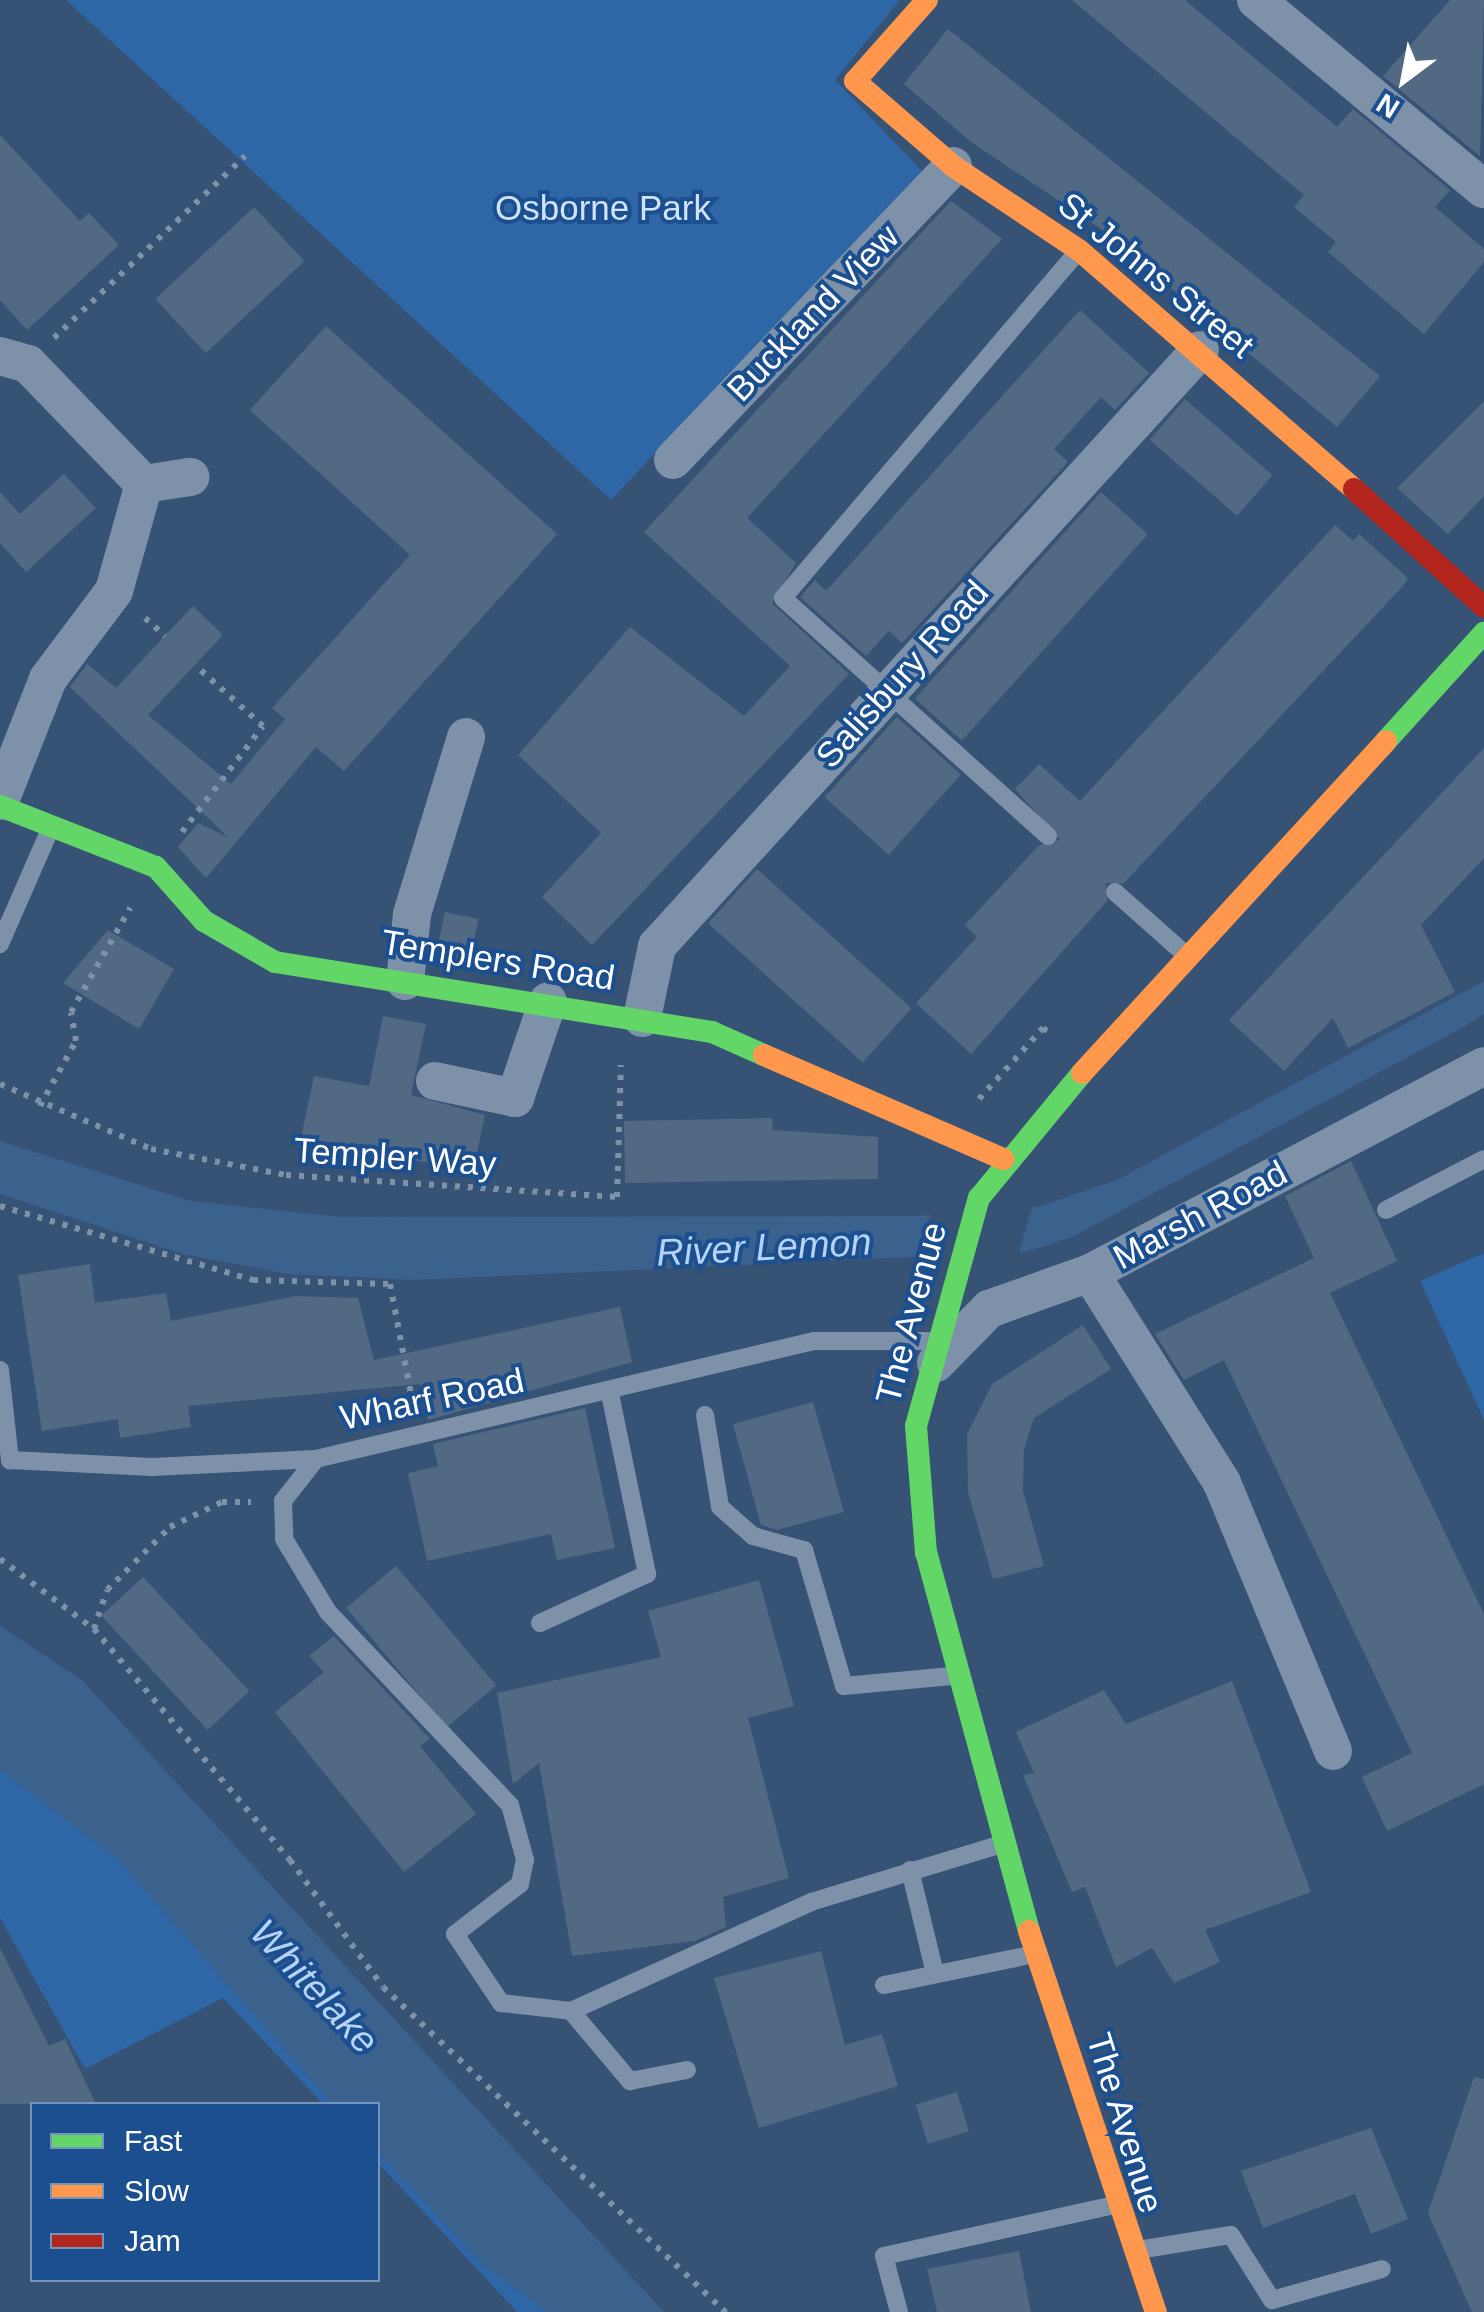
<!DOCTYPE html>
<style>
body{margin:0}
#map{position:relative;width:1484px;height:2312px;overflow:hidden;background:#365274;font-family:Helvetica,sans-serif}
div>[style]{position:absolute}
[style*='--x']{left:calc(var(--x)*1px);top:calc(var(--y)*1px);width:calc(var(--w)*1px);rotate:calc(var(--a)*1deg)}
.green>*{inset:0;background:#2f66a5}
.water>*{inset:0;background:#3b618d}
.pier>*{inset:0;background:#365274}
.building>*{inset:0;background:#526984;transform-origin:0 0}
.path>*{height:6px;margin-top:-3px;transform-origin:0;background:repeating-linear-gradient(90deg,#7d92a8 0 5px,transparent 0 13px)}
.lane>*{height:18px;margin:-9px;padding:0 9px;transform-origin:9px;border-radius:9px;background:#7d92a8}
.street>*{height:38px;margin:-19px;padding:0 19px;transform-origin:19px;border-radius:19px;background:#7d92a8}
.fast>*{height:22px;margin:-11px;padding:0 11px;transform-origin:11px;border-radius:11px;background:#63d668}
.slow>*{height:22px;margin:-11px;padding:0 11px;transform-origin:11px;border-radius:11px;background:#ff974d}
.jam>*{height:22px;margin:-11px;padding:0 11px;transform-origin:11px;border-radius:11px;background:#b3261e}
span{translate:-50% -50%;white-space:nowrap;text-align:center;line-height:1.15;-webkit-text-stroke:8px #1b4f8f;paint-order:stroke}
.park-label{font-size:35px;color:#cfe3fa}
.street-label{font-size:35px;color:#fff}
.water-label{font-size:38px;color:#b5d3f5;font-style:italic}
.legend{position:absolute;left:30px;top:2102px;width:350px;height:180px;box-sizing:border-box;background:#1b4f8f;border:2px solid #7695bc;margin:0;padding:12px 18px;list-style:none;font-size:30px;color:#fff}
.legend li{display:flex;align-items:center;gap:20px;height:50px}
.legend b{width:50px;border:2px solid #7695bc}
.north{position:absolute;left:1354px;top:30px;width:100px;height:100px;-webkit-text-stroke:8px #1b4f8f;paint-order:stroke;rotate:212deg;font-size:28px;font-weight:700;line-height:40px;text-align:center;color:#fff}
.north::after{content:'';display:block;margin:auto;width:35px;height:45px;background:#fff;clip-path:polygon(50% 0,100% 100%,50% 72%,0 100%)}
</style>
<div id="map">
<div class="green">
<div style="clip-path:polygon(66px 0,900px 0,835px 80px,922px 171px,611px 500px)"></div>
<div style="clip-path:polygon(1484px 1253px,1484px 1420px,1420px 1281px)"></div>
<div style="clip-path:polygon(0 1769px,119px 1860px,333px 2104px,323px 2104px,223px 1998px,85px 2069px,0 1918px)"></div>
<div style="clip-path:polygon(378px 2152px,484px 2265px,548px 2312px,517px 2312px,378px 2163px)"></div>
</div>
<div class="water">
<div style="clip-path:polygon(1484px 981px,1484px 1014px,1460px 1029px,1074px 1236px,1026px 1252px,414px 1280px,288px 1274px,183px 1254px,0 1194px,0 1141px,191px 1201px,342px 1217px,916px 1216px,1041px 1206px,1117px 1180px)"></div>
<div style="clip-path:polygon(0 1626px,82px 1680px,664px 2312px,548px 2312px,484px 2265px,378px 2152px,378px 2104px,333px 2104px,119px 1860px,0 1769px)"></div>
</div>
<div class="pier">
<div style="clip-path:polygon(1034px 1201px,1017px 1258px,912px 1267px,932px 1210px)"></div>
</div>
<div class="building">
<div style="clip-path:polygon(1072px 0,1185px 0,1337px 127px,1353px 109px,1450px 190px,1435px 207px,1484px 249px,1484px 262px,1424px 334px,1328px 252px,1336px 242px,1294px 207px,1304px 195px)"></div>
<div style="clip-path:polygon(1450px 0,1484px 0,1480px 156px,1383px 76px)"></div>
<div style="clip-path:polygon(948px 29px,1380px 376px,1337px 427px,1098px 227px,971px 142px,904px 84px)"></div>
<div style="clip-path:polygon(0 135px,80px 221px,89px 213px,119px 245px,27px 330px,0 300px)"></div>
<div style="clip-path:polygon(951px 201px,1002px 239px,747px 518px,796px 563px,772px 603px,849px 674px,592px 945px,542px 897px,601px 833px,518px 755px,630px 627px,744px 716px,790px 666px,644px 532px)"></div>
<div style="left:254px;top:207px;width:74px;height:135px;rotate:47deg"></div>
<div style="clip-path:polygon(1080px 310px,1149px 373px,1115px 410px,1101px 397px,1054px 449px,1068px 462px,902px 643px,889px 631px,866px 656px,800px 597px,815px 580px,826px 591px)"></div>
<div style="clip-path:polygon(326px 326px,557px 534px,344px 771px,316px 747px,206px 878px,178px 847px,198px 823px,228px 837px,70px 687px,87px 664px,116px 688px,193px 606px,223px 635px,148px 715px,231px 784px,285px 719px,272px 708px,410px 555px,250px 410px)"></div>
<div style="left:1185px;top:399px;width:116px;height:54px;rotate:41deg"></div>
<div style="clip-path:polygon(1484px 401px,1484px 496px,1448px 534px,1397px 488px)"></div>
<div style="clip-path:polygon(64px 474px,96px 508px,26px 572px,0 543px,0 492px,20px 514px)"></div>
<div style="left:1101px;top:492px;width:63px;height:278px;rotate:42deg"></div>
<div style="clip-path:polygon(1335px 525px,1353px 541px,1359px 534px,1408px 578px,1403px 586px,1124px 883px,1106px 883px,1107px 901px,971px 1054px,916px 1003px,977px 937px,965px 925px,1039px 845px,1060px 840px,1015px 789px,1039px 764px,1080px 801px)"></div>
<div style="left:897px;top:717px;width:86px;height:108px;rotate:42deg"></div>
<div style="clip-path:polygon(1484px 748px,1484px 858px,1421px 925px,1455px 992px,1348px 1048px,1333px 1018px,1284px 1071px,1229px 1020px)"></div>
<div style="left:757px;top:869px;width:208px;height:73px;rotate:42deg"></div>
<div style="left:445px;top:912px;width:34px;height:43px;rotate:12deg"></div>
<div style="clip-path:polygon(108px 930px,174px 969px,139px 1029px,63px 983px)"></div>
<div style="clip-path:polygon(383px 1016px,426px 1024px,411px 1095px,485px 1115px,473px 1172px,301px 1137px,314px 1076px,369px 1086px)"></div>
<div style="clip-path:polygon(772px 1118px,773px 1130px,878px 1137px,878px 1179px,625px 1183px,624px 1121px)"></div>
<div style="clip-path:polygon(1351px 1161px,1397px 1261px,1330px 1293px,1484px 1614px,1484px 1784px,1387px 1831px,1362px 1777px,1412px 1753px,1224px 1360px,1184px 1380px,1155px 1334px,1314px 1258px,1285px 1196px)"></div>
<div style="clip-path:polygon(90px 1264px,95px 1303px,166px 1293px,171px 1321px,296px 1296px,358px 1298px,374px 1360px,620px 1307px,632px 1362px,428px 1420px,420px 1384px,188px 1406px,191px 1427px,120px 1438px,118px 1419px,42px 1431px,18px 1275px)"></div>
<div style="clip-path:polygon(1083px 1325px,1111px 1369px,1034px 1418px,1024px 1449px,1023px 1491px,1044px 1566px,993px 1579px,968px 1492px,967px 1434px,992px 1384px)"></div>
<div style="clip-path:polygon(813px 1402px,844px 1512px,777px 1530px,761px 1525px,733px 1424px)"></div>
<div style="clip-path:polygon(585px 1408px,615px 1548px,557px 1560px,551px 1534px,427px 1561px,408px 1473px,438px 1466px,433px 1444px)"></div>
<div style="left:396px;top:1566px;width:156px;height:65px;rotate:50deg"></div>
<div style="left:143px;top:1577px;width:156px;height:57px;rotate:47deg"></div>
<div style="clip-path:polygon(759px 1580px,794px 1706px,748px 1718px,789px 1878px,723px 1897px,726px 1927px,695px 1941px,572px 1956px,539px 1763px,513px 1784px,497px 1693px,661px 1657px,648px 1611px)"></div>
<div style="clip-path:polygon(334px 1636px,430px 1739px,420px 1746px,476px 1814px,404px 1872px,275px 1712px,324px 1672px,309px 1656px)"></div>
<div style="clip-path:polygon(1232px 1681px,1311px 1892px,1205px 1930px,1220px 1962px,1174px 1983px,1152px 1948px,1116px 1967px,1085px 1887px,1072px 1892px,1023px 1775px,1034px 1773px,1016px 1732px,1104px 1690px,1126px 1724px)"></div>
<div style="clip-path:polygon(0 1948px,49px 2046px,65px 2039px,96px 2104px,0 2104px)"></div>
<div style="clip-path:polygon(821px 1951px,845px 2045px,882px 2034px,898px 2086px,759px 2128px,714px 1978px)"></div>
<div style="clip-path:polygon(1474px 2077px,1484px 2079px,1484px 2312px,1472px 2312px,1428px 2213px)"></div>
<div style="left:957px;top:2092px;width:41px;height:43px;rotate:73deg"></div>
<div style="clip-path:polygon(1371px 2128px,1408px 2219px,1371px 2234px,1355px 2194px,1263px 2228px,1241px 2171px)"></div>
<div style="clip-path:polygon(1019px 2251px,1031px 2312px,937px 2312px,927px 2269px)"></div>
</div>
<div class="path">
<div style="--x:54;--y:338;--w:264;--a:-43.6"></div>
<div style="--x:145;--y:618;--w:27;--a:42"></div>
<div style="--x:182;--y:832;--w:133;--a:-52.6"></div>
<div style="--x:263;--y:726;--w:91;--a:-138.1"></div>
<div style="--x:0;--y:1084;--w:164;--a:23.3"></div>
<div style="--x:151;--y:1149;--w:137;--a:10.9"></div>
<div style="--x:286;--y:1175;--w:332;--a:3.8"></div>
<div style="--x:617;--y:1197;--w:132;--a:-88.3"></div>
<div style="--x:979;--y:1099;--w:96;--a:-48"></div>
<div style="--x:1043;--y:1028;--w:11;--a:38"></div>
<div style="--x:40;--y:1106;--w:74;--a:-61"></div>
<div style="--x:76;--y:1041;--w:29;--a:-100"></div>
<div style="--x:71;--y:1012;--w:120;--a:-60.4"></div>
<div style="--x:0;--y:1206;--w:264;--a:16.3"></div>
<div style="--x:253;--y:1280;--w:137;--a:1.7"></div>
<div style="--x:390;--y:1284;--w:123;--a:79.2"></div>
<div style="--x:0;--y:1559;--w:117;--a:36.7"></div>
<div style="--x:94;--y:1629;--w:303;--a:49.7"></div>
<div style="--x:290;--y:1860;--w:157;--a:53.8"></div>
<div style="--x:383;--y:1987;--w:473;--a:43.5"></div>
<div style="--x:94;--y:1629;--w:41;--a:-71.6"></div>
<div style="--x:107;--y:1590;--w:89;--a:-45"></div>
<div style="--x:170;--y:1527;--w:58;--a:-25.7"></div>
<div style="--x:222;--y:1502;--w:29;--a:0"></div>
</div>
<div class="lane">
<div style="--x:1048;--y:836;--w:356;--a:-138.1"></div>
<div style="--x:783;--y:598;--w:452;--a:-49.6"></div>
<div style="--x:1115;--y:892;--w:95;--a:41.6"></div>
<div style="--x:0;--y:944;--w:122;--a:-66.4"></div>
<div style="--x:1386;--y:1210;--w:110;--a:-27.5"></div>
<div style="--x:933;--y:1341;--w:119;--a:180"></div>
<div style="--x:814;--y:1341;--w:512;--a:166.67"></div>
<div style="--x:316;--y:1459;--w:53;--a:128.2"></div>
<div style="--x:283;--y:1501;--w:38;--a:88"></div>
<div style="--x:284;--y:1539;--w:85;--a:58.9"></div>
<div style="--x:328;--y:1612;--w:265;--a:46.7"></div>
<div style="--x:510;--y:1805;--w:57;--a:74.7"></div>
<div style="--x:525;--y:1860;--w:25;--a:102"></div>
<div style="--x:520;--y:1884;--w:82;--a:142.4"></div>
<div style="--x:455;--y:1934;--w:83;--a:56.3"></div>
<div style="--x:501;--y:2003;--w:70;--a:6.5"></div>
<div style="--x:571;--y:2011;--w:264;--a:-24.4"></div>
<div style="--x:811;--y:1902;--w:200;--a:-16.9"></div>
<div style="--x:0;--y:1370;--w:91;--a:83.7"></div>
<div style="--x:10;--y:1460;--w:142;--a:2.8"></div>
<div style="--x:152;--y:1467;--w:164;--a:-2.8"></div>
<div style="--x:705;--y:1415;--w:93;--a:80.7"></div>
<div style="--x:720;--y:1507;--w:44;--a:41.3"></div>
<div style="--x:753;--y:1536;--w:53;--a:15.4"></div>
<div style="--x:804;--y:1550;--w:142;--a:73.6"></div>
<div style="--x:844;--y:1686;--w:108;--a:-5.3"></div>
<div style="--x:540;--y:1623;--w:118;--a:-24.6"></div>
<div style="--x:647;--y:1574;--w:185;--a:-101.6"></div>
<div style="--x:910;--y:1870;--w:106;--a:76.4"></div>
<div style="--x:884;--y:1985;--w:149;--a:-11.6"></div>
<div style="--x:571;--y:2011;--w:92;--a:49.9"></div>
<div style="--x:630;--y:2081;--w:58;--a:-10.9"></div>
<div style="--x:1138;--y:2250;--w:94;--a:-9.2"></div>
<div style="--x:1231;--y:2235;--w:77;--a:57.8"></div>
<div style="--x:1272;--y:2300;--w:114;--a:-15.7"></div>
<div style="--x:899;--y:2312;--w:58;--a:-105"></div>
<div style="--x:884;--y:2256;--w:236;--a:-12.5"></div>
</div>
<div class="street">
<div style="--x:1256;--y:0;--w:296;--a:39.7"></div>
<div style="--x:0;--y:356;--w:29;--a:16"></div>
<div style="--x:28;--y:364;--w:167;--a:46"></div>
<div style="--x:144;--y:484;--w:111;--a:105.7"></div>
<div style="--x:114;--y:591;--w:110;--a:126.9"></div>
<div style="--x:48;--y:679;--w:131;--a:111.5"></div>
<div style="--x:673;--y:460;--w:406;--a:-46.4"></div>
<div style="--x:144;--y:484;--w:47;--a:-8.7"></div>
<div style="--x:405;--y:981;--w:67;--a:-84"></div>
<div style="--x:412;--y:914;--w:185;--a:-73"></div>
<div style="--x:642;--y:1018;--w:74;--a:-78.2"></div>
<div style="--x:657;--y:946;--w:806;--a:-47.66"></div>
<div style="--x:435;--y:1081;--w:82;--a:12"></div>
<div style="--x:515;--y:1098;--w:102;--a:-71.2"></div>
<div style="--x:1090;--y:1273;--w:248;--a:57.8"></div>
<div style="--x:1222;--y:1483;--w:290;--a:67.5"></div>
<div style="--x:936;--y:1363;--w:76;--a:-45.5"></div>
<div style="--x:989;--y:1309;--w:107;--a:-19.6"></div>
<div style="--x:1090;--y:1273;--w:445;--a:-27.7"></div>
</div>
<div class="fast">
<div style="--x:1386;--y:741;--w:146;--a:-47.8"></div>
<div style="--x:0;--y:806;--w:168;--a:21.4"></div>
<div style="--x:156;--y:867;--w:72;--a:48.4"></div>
<div style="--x:204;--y:921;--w:82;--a:30"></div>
<div style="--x:275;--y:962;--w:443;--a:9.1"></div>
<div style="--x:712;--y:1032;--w:57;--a:23.9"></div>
<div style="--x:1029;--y:1931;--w:392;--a:-105.2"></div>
<div style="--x:926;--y:1553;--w:127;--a:-94.5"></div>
<div style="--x:916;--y:1426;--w:237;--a:-74.6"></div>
<div style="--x:979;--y:1198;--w:162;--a:-50.5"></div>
</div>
<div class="slow">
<div style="--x:927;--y:0;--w:108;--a:131.6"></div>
<div style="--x:855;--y:81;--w:130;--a:40.9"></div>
<div style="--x:953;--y:166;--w:151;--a:33.7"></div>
<div style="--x:1079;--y:250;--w:364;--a:41"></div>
<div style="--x:764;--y:1055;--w:261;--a:23.5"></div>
<div style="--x:1082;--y:1073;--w:450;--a:-47.5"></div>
<div style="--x:1029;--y:1931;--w:402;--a:71.6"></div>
</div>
<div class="jam">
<div style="--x:1354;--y:489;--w:176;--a:42.2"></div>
</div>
<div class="park-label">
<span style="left:603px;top:208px">Osborne Park</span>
</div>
<div class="street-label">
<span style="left:1156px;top:275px;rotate:39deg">St Johns Street</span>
<span style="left:813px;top:313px;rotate:-46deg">Buckland View</span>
<span style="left:902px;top:674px;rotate:-48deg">Salisbury Road</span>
<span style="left:498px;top:960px;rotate:9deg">Templers Road</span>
<span style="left:395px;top:1157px;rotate:4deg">Templer Way</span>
<span style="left:1200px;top:1215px;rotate:-28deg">Marsh Road</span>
<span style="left:911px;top:1313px;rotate:-75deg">The Avenue</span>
<span style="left:432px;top:1399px;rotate:-12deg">Wharf Road</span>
<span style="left:1125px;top:2123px;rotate:73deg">The Avenue</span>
</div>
<div class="water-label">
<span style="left:764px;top:1248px;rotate:-3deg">River Lemon</span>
<span style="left:314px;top:1987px;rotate:47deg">Whitelake</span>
</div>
<ul class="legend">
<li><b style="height:12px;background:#63d668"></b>Fast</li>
<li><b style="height:12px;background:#ff974d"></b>Slow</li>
<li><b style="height:12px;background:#b3261e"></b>Jam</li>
</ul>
<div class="north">N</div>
</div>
